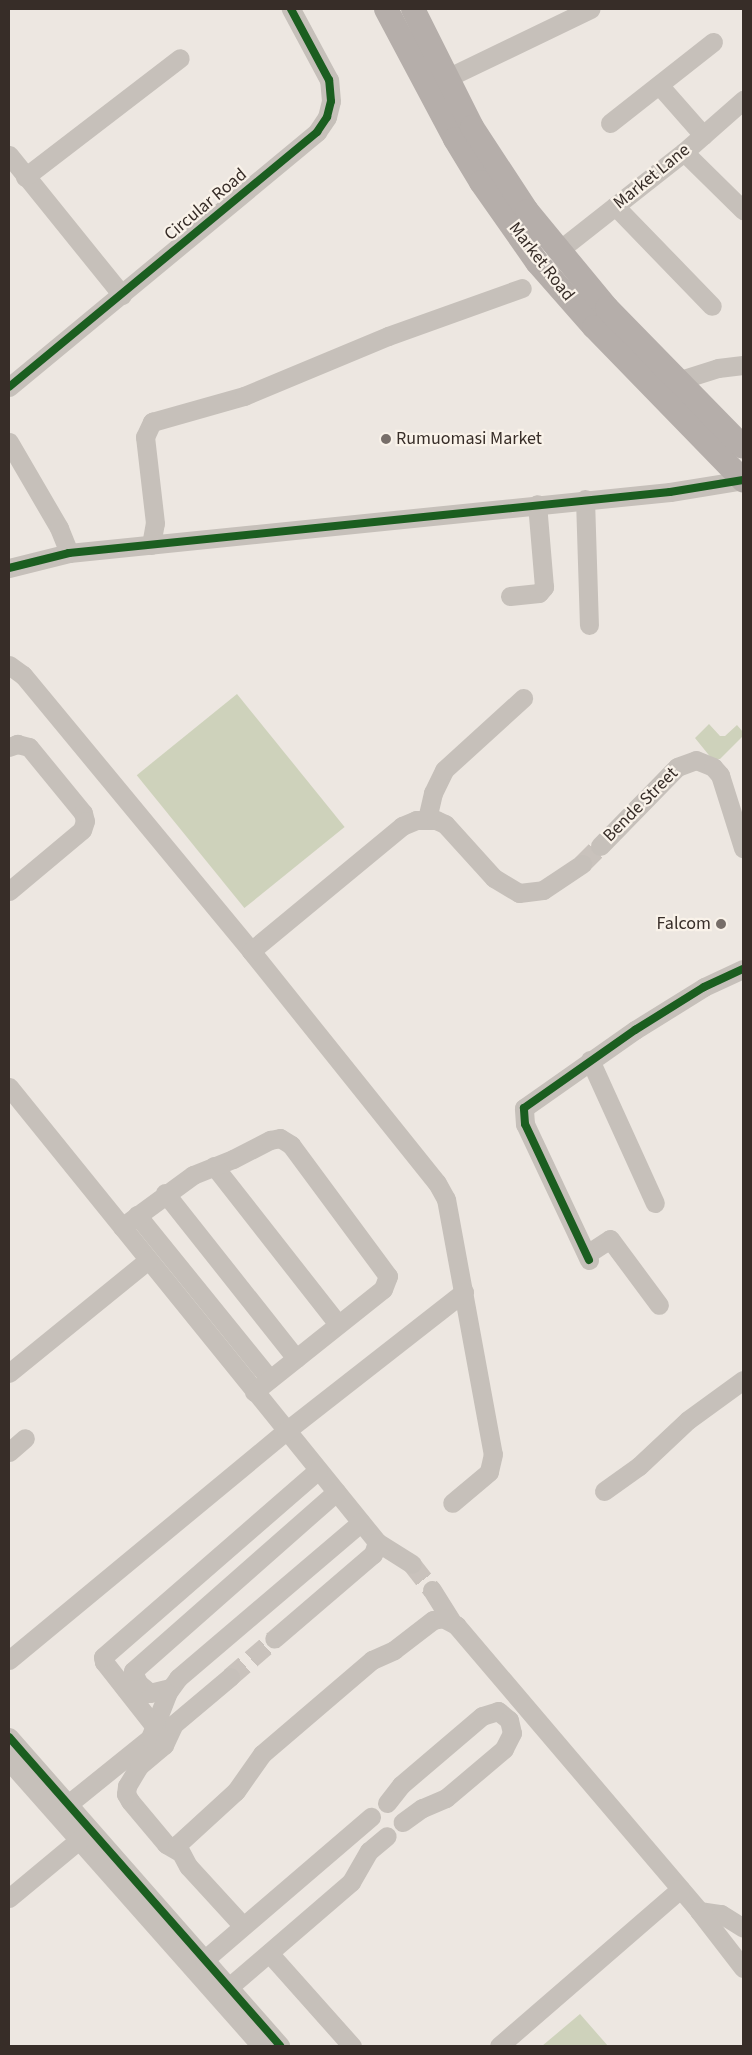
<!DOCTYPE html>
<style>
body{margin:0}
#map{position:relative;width:752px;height:2055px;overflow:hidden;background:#ede7e1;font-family:"Source Sans 3",sans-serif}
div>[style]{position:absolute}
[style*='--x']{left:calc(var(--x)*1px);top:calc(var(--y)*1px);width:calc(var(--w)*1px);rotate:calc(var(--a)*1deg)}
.green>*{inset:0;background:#ced2bb;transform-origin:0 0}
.minor-tunnel>*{height:19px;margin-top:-9.5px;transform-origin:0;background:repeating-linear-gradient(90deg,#c9c2bc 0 19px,transparent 0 28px)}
.minor>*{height:19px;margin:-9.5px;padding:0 9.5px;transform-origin:9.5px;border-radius:9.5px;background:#c6c0ba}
.major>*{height:24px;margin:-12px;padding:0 12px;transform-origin:12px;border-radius:12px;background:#b5aeaa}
.cycleway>*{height:8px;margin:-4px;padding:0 4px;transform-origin:4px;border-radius:4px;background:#1b5e20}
.dots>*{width:14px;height:14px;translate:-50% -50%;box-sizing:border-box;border:2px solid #f9f2e9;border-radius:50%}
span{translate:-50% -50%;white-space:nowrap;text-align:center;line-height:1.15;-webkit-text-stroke:4.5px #f9f2e9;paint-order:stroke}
.street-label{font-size:18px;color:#372d28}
.poi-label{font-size:18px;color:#372d28}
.left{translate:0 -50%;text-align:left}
.right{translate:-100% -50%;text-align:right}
.frame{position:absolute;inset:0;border:10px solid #372d28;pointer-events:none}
</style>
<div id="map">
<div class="green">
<div style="left:237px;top:694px;width:171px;height:129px;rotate:51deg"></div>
<div style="clip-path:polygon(709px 724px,720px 736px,725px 736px,737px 725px,743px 732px,743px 736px,720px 759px,712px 759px,695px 738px)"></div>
<div style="clip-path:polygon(580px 2014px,608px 2046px,542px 2046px)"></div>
</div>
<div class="minor-tunnel">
<div style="--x:582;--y:864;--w:25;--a:-45"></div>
<div style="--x:412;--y:1564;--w:33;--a:52"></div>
<div style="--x:230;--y:1677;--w:58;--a:-40.8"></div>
</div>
<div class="minor">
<div style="--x:434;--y:75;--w:15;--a:8"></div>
<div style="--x:449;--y:77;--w:157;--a:-25.7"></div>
<div style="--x:659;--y:85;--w:67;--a:48.7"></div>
<div style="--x:610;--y:123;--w:131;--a:-38.2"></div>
<div style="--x:684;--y:152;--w:83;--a:44.5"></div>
<div style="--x:9;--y:155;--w:180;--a:51.1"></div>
<div style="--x:25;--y:177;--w:195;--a:-37.5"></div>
<div style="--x:615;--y:206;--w:139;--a:45.9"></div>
<div style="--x:558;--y:251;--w:160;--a:-38.2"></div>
<div style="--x:684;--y:152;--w:79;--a:-41.4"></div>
<div style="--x:677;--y:381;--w:43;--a:-17.6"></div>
<div style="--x:718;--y:368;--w:25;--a:-7"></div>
<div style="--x:9;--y:387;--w:400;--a:-39.6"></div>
<div style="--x:317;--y:132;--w:18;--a:-56"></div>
<div style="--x:327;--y:117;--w:16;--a:-76"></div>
<div style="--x:331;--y:101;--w:21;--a:-95"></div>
<div style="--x:329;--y:80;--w:81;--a:-118.2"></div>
<div style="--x:9;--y:442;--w:99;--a:59.8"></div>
<div style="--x:59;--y:528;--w:27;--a:68"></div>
<div style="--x:585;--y:499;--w:126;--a:88.2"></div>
<div style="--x:151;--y:545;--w:22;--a:-80"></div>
<div style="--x:155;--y:523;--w:87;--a:-96.6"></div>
<div style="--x:145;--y:437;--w:17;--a:-65"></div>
<div style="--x:152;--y:422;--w:96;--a:-15.8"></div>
<div style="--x:244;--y:396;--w:156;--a:-22.6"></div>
<div style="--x:388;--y:336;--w:142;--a:-19.7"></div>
<div style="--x:9;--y:568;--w:62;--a:-14"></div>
<div style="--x:69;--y:553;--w:604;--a:-5.8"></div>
<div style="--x:670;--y:492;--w:74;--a:-9.3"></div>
<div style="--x:510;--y:596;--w:29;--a:-6"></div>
<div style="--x:539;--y:593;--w:8;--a:-50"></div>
<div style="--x:544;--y:587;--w:83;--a:-94.8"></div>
<div style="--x:9;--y:665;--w:17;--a:36"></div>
<div style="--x:23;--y:675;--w:358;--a:50.4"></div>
<div style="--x:251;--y:951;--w:297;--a:51.3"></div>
<div style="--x:437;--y:1183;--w:18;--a:61"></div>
<div style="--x:446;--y:1199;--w:259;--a:79.6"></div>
<div style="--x:493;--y:1454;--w:18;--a:103"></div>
<div style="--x:489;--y:1472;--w:48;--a:140"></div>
<div style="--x:9;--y:747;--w:9;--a:-21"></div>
<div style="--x:17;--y:744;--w:12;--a:14"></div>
<div style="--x:29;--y:747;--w:85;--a:50.7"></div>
<div style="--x:83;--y:813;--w:8;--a:76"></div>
<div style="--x:85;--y:821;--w:9;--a:108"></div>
<div style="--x:82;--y:830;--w:95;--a:140.1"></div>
<div style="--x:427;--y:819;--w:27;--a:-77"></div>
<div style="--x:433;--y:793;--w:25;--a:-64"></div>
<div style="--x:444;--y:770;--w:107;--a:-42.3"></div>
<div style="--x:600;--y:846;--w:110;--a:-45.7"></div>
<div style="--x:677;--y:767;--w:20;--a:-20"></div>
<div style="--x:696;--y:760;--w:18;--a:22"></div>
<div style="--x:713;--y:767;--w:11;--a:49"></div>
<div style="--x:720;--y:775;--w:77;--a:72.5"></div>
<div style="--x:251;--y:951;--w:196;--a:-39.6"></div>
<div style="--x:402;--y:826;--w:15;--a:-23"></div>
<div style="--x:416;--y:820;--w:20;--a:0"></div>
<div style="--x:436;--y:820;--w:10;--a:24"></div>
<div style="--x:445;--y:824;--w:73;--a:47.8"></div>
<div style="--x:494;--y:878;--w:29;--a:31"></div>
<div style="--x:519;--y:893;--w:24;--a:-7"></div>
<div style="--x:543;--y:890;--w:47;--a:-33.7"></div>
<div style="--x:590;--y:1060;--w:157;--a:65.6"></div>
<div style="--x:9;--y:1087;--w:585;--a:51.03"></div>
<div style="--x:377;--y:1542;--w:13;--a:108"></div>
<div style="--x:373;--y:1554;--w:130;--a:139.4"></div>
<div style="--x:214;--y:1166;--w:201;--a:51.9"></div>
<div style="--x:165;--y:1193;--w:211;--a:51.6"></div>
<div style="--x:137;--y:1215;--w:211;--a:51"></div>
<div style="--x:122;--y:1227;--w:88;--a:-36.2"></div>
<div style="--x:193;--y:1175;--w:43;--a:-21.8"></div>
<div style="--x:233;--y:1159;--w:42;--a:-27.2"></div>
<div style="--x:270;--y:1140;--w:10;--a:-11"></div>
<div style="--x:280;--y:1138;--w:13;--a:32"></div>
<div style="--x:291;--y:1145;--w:163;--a:53.5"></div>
<div style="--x:388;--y:1276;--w:14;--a:111"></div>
<div style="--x:383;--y:1289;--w:165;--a:141.4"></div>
<div style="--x:587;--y:1254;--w:27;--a:-33"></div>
<div style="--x:610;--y:1239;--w:82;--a:53.4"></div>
<div style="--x:589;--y:1260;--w:150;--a:-115.2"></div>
<div style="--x:525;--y:1124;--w:16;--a:-94"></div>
<div style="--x:524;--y:1108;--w:136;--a:-35.1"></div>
<div style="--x:635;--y:1030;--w:81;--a:-31.9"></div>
<div style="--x:704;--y:987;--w:43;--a:-24.8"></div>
<div style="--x:9;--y:1373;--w:179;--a:-39.1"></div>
<div style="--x:9;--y:1452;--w:21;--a:-41"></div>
<div style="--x:604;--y:1491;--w:43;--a:-35.5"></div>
<div style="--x:639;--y:1466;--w:67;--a:-43.2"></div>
<div style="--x:688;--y:1420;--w:68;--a:-36"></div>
<div style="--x:377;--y:1542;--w:41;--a:32.2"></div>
<div style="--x:432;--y:1590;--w:36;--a:58"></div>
<div style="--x:9;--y:1660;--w:359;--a:-39.6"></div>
<div style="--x:286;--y:1431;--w:226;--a:-38"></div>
<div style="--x:170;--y:1688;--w:21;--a:166"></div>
<div style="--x:150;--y:1693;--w:16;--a:-140"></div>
<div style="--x:138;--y:1683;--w:13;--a:-113"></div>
<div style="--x:133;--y:1671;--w:271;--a:-41.4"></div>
<div style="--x:155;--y:1727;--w:83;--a:-128.1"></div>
<div style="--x:104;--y:1662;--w:5;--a:-101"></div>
<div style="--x:103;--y:1657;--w:285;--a:-41"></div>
<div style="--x:9;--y:1737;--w:411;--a:48.7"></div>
<div style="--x:9;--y:1761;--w:380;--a:48.5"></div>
<div style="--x:387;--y:1803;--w:23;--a:-52"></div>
<div style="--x:401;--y:1785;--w:106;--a:-40.4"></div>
<div style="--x:482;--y:1716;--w:17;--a:-17"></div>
<div style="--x:498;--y:1711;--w:14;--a:39"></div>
<div style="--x:509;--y:1720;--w:13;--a:77"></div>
<div style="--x:512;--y:1733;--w:18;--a:117"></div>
<div style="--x:504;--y:1749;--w:76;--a:139.8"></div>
<div style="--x:446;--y:1798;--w:26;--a:157"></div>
<div style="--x:422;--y:1808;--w:24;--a:144"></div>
<div style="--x:67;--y:1805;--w:107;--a:-38.9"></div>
<div style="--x:150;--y:1738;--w:49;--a:-68.6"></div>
<div style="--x:168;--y:1692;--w:17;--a:-54"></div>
<div style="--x:178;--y:1678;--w:240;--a:-40.4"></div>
<div style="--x:178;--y:1851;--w:14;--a:-150"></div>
<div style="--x:166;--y:1844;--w:56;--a:-129.9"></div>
<div style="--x:130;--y:1801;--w:8;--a:-120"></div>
<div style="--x:126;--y:1794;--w:8;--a:-83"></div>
<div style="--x:127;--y:1786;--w:23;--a:-59"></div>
<div style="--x:139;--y:1766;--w:33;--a:-40"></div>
<div style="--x:164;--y:1745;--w:23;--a:-65"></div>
<div style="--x:174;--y:1724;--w:73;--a:-40"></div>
<div style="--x:9;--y:1898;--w:100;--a:-39.7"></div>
<div style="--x:699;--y:1911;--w:22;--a:8"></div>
<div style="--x:721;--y:1914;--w:26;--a:32"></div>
<div style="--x:243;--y:1926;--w:81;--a:-132.5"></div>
<div style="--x:188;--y:1866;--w:24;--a:-118"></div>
<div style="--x:177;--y:1845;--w:80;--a:-42.5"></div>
<div style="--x:236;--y:1791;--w:45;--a:-54.9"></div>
<div style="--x:262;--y:1754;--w:145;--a:-40.5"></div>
<div style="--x:372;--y:1660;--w:24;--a:-24"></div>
<div style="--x:394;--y:1650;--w:49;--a:-37.6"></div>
<div style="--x:433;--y:1620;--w:10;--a:-11"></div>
<div style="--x:443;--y:1618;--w:15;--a:28"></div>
<div style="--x:456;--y:1625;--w:375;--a:49.6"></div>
<div style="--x:699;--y:1911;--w:72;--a:52.3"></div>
<div style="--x:269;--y:1953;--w:125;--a:48.3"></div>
<div style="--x:204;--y:1960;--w:220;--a:-40.6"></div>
<div style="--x:229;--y:1987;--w:161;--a:-40.7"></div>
<div style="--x:351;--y:1882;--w:36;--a:-60"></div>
<div style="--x:369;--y:1851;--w:23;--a:-40"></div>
<div style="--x:499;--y:2046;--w:240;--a:-40.9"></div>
</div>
<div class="major">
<div style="--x:386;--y:9;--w:147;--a:62"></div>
<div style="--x:455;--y:139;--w:50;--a:58.8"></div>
<div style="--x:481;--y:182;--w:98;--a:55"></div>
<div style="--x:537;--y:262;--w:86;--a:48.8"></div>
<div style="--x:594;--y:327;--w:214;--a:45.8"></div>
<div style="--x:413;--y:9;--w:132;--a:63.4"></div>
<div style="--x:472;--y:127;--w:100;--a:56.8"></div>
<div style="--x:527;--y:211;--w:126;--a:50.5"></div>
<div style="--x:607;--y:308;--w:194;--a:45.6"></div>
</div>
<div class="cycleway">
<div style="--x:9;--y:387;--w:400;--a:-39.6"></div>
<div style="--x:317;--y:132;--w:18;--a:-56"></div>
<div style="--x:327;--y:117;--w:16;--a:-76"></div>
<div style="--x:331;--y:101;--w:21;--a:-95"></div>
<div style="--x:329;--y:80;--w:81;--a:-118.2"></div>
<div style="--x:9;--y:568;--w:62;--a:-14"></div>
<div style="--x:69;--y:553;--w:604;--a:-5.8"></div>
<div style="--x:670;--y:492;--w:74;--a:-9.3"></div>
<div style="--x:589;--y:1260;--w:150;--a:-115.2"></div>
<div style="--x:525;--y:1124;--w:16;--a:-94"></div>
<div style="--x:524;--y:1108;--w:136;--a:-35.1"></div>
<div style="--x:635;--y:1030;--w:81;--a:-31.9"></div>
<div style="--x:704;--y:987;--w:43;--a:-24.8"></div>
<div style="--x:9;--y:1737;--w:411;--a:48.7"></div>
</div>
<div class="dots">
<div style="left:386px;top:439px;background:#776e69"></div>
<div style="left:721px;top:924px;background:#776e69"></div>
</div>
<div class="street-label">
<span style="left:652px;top:177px;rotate:-39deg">Market Lane</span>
<span style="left:206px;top:205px;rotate:-40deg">Circular Road</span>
<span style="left:541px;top:262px;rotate:52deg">Market Road</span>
<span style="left:641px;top:805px;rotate:-45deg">Bende Street</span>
</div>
<div class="poi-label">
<span class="left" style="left:396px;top:439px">Rumuomasi Market</span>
<span class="right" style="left:711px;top:924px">Falcom</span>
</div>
<div class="frame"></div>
</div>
